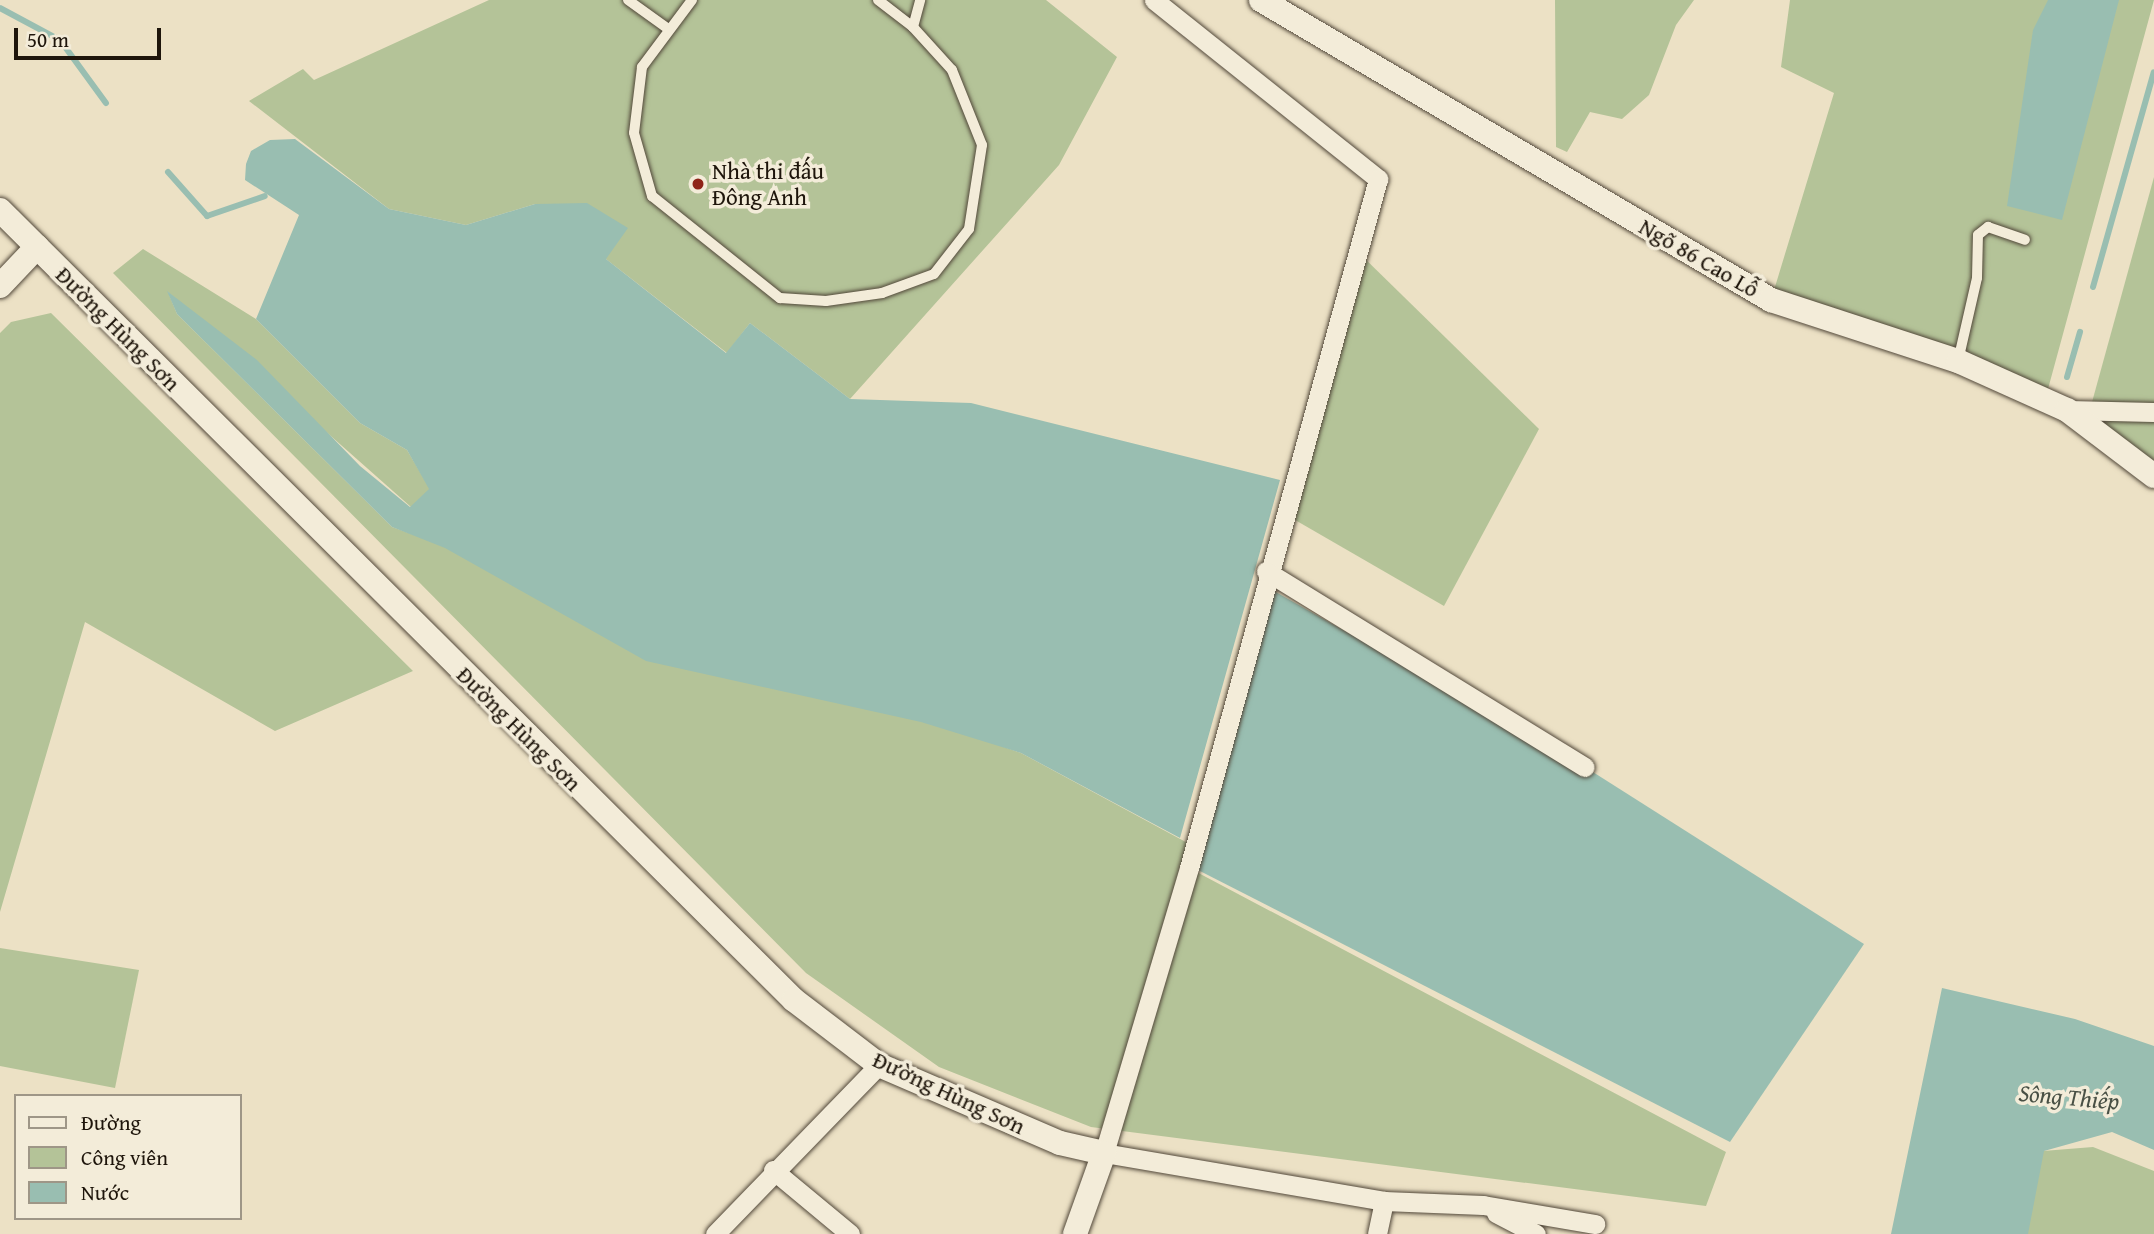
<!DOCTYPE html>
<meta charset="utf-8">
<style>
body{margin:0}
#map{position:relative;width:2154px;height:1234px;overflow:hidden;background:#ece1c5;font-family:"Gentium Book Plus",serif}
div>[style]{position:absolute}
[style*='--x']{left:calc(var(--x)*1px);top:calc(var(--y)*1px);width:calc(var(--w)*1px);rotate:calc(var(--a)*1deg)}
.green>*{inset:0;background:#b4c398}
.water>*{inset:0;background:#99beb1}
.stream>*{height:6px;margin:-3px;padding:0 3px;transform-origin:3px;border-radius:3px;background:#99beb1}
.roads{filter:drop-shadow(0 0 2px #52483a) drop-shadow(0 0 2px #52483a)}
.service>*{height:10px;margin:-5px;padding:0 5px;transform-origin:5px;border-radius:5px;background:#f3ecd9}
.minor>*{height:19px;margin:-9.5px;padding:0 9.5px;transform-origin:9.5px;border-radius:9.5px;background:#f3ecd9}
.tertiary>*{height:24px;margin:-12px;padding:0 12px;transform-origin:12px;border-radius:12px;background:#f3ecd9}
.dots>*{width:19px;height:19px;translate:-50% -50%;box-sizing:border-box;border:4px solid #f3ecd9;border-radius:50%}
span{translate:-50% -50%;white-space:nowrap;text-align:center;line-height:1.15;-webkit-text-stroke:7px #f3ecd9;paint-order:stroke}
.poi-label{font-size:23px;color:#1e150b}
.left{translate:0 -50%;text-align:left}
.street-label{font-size:23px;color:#1e150b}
.water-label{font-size:24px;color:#495045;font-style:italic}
.legend{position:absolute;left:14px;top:1094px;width:228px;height:126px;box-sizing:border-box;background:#f3ecd9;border:2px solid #9e9687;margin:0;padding:9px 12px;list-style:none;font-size:21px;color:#1e150b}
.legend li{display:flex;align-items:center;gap:14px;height:35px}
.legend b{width:35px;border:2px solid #9e9687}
.scale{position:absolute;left:14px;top:28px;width:147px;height:32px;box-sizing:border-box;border:4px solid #1e150b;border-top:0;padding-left:9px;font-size:21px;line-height:24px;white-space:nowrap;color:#1e150b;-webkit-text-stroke:5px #f3ecd9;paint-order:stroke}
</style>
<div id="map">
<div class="green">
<div style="clip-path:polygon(489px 0,1046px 0,1117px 57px,1059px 165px,850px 399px,750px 323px,727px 353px,535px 204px,466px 225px,389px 209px,249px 101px,303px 69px,314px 80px)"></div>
<div style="clip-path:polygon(1555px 0,1694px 0,1676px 25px,1649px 95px,1622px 119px,1590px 112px,1567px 152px,1556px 147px)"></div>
<div style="clip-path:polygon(1790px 0,2154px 0,2045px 400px,1771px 300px,1834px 93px,1781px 67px)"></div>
<div style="clip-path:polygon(2154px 177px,2154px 476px,2086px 424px)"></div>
<div style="clip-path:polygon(143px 249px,256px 319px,360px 423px,407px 450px,430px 489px,411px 507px,168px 292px,177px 314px,392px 527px,1021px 753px,1195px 847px,1189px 868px,1726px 1152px,1706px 1206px,1091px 1127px,939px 1067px,806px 973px,113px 273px)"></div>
<div style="clip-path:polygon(1357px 251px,1539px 429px,1444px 606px,1283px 513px)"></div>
<div style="clip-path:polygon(51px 313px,413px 671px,275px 731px,85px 622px,0 912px,0 333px,11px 322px)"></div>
<div style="clip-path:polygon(0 948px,139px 970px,115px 1088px,0 1066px)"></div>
<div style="clip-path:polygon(2093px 1147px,2154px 1171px,2154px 1234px,2026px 1234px,2043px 1151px)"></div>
</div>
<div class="water">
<div style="clip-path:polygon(2048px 0,2119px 0,2062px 220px,2007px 206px,2033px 30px)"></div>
<div style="clip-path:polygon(295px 139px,389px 209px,466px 225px,535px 204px,587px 203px,628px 228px,606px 259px,726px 353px,750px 323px,850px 399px,971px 403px,1280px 480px,1180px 838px,1021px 753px,921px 722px,646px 661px,445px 548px,392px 527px,177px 314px,167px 291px,257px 360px,360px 466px,410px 507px,429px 489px,407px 450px,360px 423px,256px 319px,299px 215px,245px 180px,246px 164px,251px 151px,270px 140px)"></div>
<div style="clip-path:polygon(1274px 591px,1585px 767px,1864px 944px,1730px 1142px,1196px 869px)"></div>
<div style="clip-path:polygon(1942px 988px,2075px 1019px,2154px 1046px,2154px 1150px,2112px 1132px,2044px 1151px,2028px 1234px,1891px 1234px)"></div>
</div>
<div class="stream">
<div style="--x:0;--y:8;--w:68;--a:28.1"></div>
<div style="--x:60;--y:40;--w:78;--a:53.9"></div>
<div style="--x:168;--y:172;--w:59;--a:48.4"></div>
<div style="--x:207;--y:216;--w:61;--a:-19"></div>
<div style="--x:2093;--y:287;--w:223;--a:-74.2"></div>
<div style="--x:2067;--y:377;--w:47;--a:-73.9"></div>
</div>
<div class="roads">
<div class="service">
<div style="--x:628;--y:0;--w:48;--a:35.7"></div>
<div style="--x:692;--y:0;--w:84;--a:126.7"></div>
<div style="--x:642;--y:67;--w:66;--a:96.9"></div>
<div style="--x:634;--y:133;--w:66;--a:74.1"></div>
<div style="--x:652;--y:196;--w:164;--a:38.6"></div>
<div style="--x:780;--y:298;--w:46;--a:3.7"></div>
<div style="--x:826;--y:301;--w:57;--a:-8.1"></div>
<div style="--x:882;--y:293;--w:55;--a:-20.1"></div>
<div style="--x:934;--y:274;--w:57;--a:-52.1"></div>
<div style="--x:969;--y:229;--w:85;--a:-81.2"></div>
<div style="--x:982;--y:145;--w:81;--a:-111.8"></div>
<div style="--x:952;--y:70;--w:58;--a:-132.2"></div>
<div style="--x:913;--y:27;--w:28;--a:-75"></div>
<div style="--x:878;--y:0;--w:44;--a:37.6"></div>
<div style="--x:1958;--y:361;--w:85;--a:-77.1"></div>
<div style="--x:1977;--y:278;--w:43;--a:-88.7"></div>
<div style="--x:1978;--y:235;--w:13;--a:-39"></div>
<div style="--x:1988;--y:227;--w:39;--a:19"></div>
</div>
<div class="minor">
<div style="--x:1154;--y:0;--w:287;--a:38.6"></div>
<div style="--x:1378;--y:179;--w:714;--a:105.34"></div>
<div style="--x:1189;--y:868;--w:297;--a:106.6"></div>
<div style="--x:1104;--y:1153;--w:284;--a:9.7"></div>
<div style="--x:1384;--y:1201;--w:99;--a:2.3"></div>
<div style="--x:1483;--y:1205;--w:114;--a:9.6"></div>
<div style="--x:2067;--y:410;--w:87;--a:1.3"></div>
<div style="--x:1266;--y:571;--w:374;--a:31.6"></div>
<div style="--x:773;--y:1170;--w:100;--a:39.7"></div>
<div style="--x:1496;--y:1213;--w:45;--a:27.7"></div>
<div style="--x:715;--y:1234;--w:235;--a:-45.9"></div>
<div style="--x:1377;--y:1234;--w:34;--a:-78"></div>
</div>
<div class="tertiary">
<div style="--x:1261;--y:0;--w:592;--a:30.47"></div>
<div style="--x:1771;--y:300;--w:197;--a:18.1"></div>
<div style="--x:1958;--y:361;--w:120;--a:24.2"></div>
<div style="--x:2067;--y:410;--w:109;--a:37.2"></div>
<div style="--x:0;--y:210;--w:1120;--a:44.86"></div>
<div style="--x:794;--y:1000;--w:107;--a:37.4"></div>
<div style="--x:879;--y:1065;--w:197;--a:23.3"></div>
<div style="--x:1060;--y:1143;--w:45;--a:12.8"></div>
<div style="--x:1104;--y:1153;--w:86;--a:109.7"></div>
<div style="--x:0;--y:286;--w:54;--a:-46.5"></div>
</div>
</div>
<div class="dots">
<div style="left:698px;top:184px;background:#8f2418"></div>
</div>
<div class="poi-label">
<span class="left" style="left:712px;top:184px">Nhà thi đấu<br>Đông Anh</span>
</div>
<div class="street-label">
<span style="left:1699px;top:258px;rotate:30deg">Ngõ 86 Cao Lỗ</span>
<span style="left:118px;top:329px;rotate:45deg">Đường Hùng Sơn</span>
<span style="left:519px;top:729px;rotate:45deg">Đường Hùng Sơn</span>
<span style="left:949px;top:1093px;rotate:25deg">Đường Hùng Sơn</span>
</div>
<div class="water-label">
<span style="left:2069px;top:1097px;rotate:5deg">Sông Thiếp</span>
</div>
<ul class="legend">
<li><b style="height:9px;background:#f3ecd9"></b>Đường</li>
<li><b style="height:19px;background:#b4c398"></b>Công viên</li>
<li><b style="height:19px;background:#99beb1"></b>Nước</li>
</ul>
<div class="scale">50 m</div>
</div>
